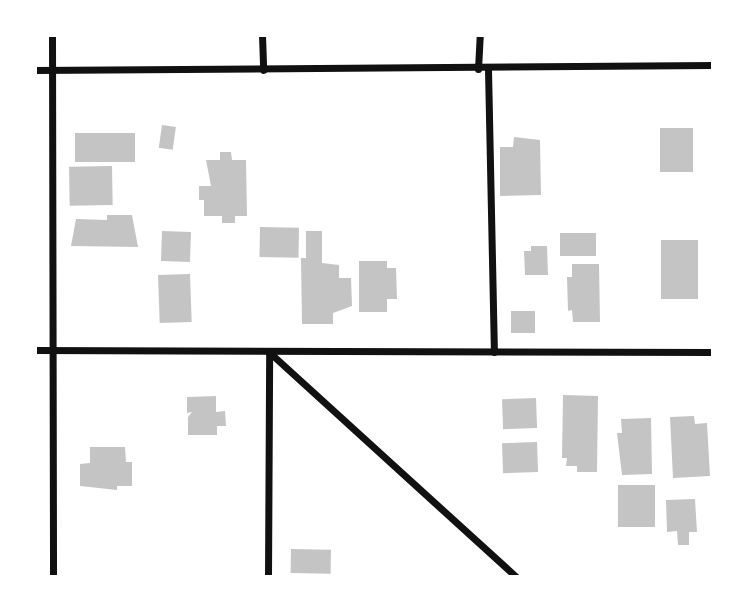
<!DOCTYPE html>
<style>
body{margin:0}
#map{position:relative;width:748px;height:612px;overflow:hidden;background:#fff;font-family:"DejaVu Sans",sans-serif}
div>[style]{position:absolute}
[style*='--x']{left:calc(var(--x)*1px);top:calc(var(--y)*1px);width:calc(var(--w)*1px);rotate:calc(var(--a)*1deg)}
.building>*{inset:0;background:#c4c4c4;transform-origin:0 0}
.minor>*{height:7px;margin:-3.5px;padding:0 3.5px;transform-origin:3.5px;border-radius:3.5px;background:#111}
span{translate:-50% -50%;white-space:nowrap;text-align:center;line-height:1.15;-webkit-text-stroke:7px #fff;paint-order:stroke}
.frame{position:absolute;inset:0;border:37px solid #fff;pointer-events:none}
</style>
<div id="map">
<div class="building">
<div style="left:162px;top:125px;width:14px;height:23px;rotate:8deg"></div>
<div style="left:660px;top:128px;width:33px;height:44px"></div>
<div style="left:75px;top:133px;width:60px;height:29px"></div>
<div style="clip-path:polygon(514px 137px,540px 140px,541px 195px,500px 196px,500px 147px,513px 147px)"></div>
<div style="clip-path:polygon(220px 152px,231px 152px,232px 160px,246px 160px,247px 216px,235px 216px,235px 223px,222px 223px,222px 216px,204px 216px,204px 200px,199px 200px,199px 186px,211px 186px,206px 160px,220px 160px)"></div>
<div style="left:112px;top:166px;width:39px;height:43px;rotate:89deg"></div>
<div style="clip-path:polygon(107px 215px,132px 215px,138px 247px,71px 246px,76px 219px,107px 220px)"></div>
<div style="left:260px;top:227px;width:39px;height:30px;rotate:1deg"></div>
<div style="left:162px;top:231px;width:29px;height:30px;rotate:2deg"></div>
<div style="clip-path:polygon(306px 231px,322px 231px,322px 263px,339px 265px,339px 278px,351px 278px,352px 306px,333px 313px,333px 324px,302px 324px,301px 258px,306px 258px)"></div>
<div style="left:560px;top:233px;width:36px;height:23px"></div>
<div style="left:661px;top:240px;width:37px;height:59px"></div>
<div style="clip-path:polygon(531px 246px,547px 246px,548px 275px,525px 275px,524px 251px,531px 251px)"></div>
<div style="clip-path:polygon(359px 261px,387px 261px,387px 268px,396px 268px,397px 299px,387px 299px,387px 312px,359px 312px)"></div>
<div style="clip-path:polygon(572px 264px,599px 264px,600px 322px,573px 322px,572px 310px,568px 311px,567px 277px,572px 277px)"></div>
<div style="left:190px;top:274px;width:48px;height:32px;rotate:88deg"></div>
<div style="left:511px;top:311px;width:24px;height:22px"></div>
<div style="clip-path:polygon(563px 395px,598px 396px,597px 472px,577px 472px,577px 466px,566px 466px,567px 458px,562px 458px)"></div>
<div style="clip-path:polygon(216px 396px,216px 412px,225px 411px,226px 426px,217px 426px,217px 435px,188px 435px,188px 417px,192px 412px,187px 413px,187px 397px)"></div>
<div style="left:536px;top:398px;width:30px;height:34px;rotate:88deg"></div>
<div style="clip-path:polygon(694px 416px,695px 424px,707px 423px,710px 476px,673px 478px,670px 417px)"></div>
<div style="clip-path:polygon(651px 418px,652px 474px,622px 475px,617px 433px,622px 433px,621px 419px)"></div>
<div style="left:537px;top:442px;width:30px;height:35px;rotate:88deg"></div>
<div style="clip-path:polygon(90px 447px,125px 447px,126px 462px,132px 462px,132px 486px,117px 486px,117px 490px,80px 486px,80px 464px,90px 463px)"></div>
<div style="left:618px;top:485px;width:37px;height:42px"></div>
<div style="clip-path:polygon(695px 499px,697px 532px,689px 532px,689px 545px,678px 545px,677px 531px,667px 532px,666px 500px)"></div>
<div style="left:291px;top:549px;width:40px;height:24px;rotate:1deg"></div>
</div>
<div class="minor">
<div style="--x:52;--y:35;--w:542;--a:89.89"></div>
<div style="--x:262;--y:35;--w:35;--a:88"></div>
<div style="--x:478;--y:69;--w:34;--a:-87"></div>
<div style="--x:488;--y:69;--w:283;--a:88.8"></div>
<div style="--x:35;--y:70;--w:678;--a:-0.42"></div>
<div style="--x:35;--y:350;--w:678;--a:0.17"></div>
<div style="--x:269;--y:352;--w:334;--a:42.3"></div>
<div style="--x:268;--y:577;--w:226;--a:-89.7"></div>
</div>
<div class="frame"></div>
</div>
